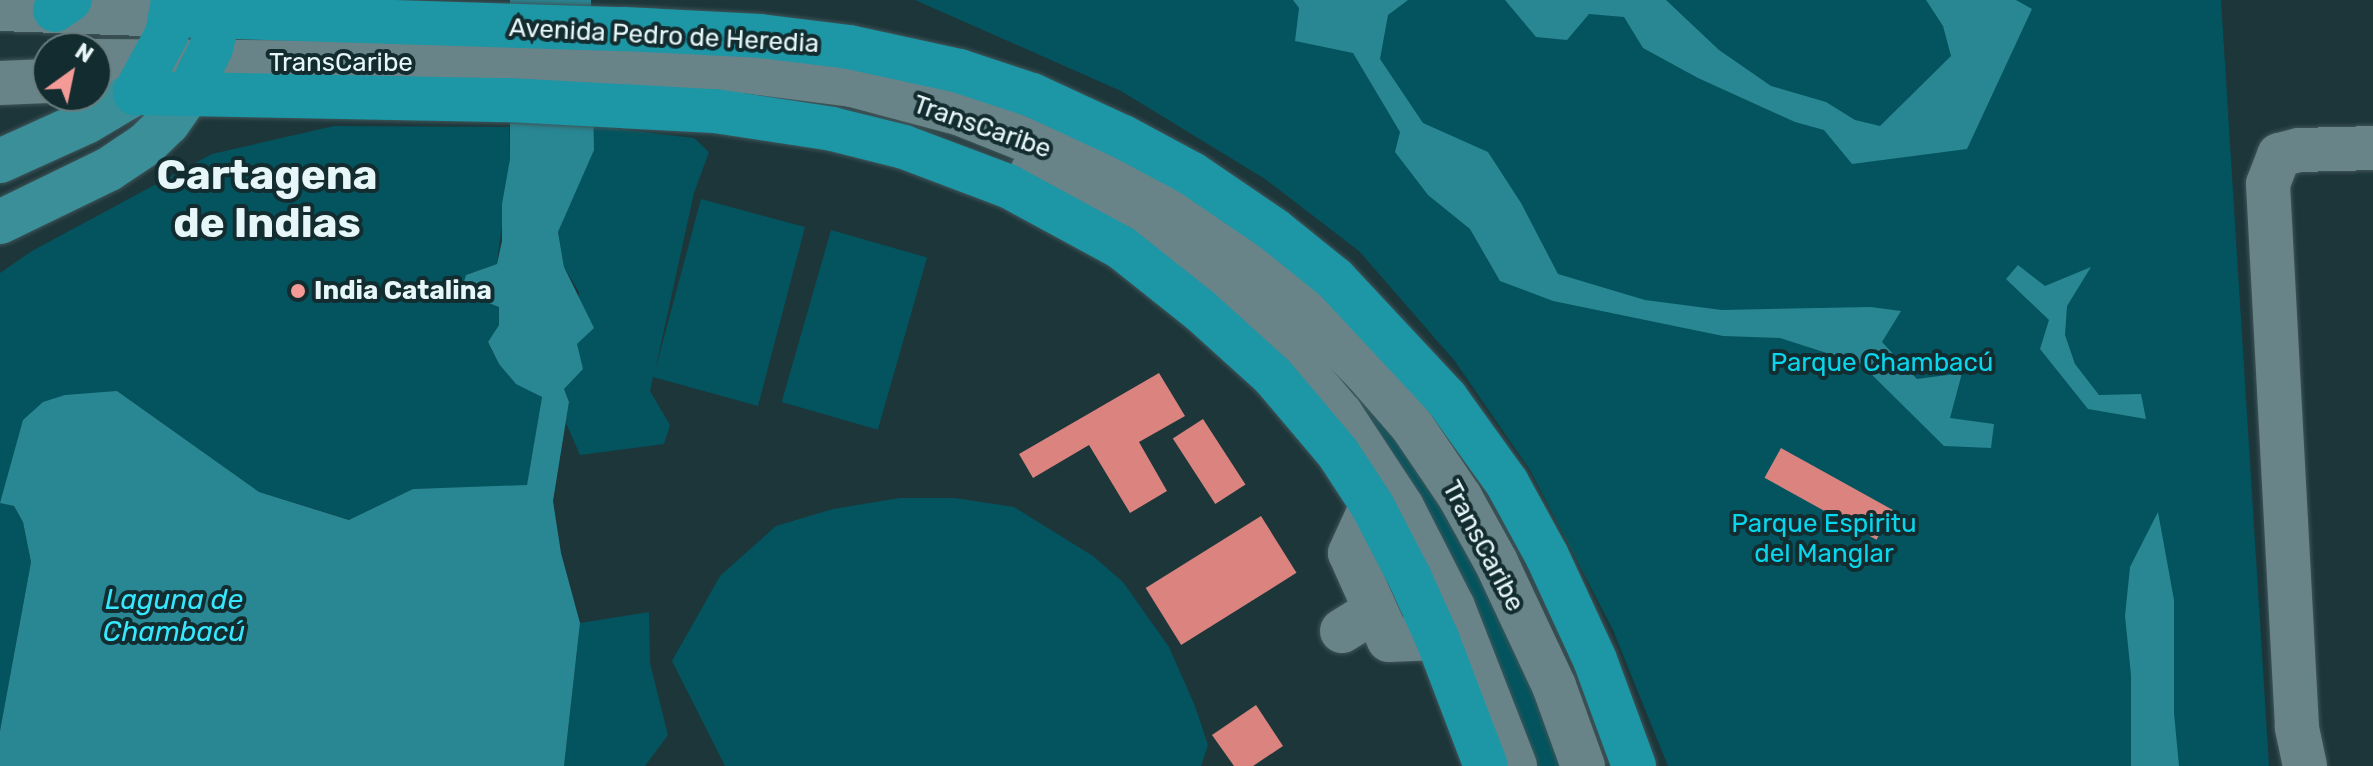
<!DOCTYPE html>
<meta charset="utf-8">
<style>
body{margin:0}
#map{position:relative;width:2373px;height:766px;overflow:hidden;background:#1d363a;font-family:Rubik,sans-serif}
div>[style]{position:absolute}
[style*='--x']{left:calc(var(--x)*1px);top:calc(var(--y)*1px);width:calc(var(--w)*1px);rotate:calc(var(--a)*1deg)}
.green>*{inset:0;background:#03545e;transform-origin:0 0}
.water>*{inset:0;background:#298693}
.building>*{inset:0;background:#da837f;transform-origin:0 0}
.roads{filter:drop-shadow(0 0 2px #3f5559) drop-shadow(0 0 2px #3f5559)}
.minor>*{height:44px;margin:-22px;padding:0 22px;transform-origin:22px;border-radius:22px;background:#698488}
.major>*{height:44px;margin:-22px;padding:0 22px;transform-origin:22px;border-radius:22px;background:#3b8f99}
.highway>*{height:44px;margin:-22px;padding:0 22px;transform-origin:22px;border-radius:22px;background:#1d96a5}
.dots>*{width:22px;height:22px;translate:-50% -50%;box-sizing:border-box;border:4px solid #132c2f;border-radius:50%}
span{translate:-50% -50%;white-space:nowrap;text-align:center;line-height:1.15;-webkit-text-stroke:8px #132c2f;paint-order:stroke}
.street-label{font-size:26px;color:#e7f6f8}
.poi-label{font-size:26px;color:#e7f6f8;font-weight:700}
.left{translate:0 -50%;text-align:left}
.park-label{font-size:26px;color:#09d6ec}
.water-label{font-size:28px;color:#37e7fe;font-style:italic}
.town-label{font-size:42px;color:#e7f6f8;font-weight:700}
.north{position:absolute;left:32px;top:32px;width:80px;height:80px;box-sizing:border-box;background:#132c2f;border:2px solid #687d7f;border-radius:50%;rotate:33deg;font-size:22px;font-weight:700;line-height:32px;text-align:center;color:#e7f6f8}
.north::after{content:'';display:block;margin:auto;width:28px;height:36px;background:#f59b97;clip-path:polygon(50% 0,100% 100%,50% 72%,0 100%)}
</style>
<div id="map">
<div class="green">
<div style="clip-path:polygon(915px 0,2221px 0,2269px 766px,1668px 766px,1613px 630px,1530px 470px,1454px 360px,1359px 251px,1265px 179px,1121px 91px)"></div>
<div style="clip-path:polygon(334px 126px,509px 127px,510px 159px,497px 264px,466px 275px,499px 307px,499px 325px,488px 343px,499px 364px,516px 383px,542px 397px,527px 486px,413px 489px,350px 520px,259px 492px,117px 391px,1px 503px,14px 506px,23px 522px,31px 562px,0 731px,0 273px,32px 251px,212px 154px)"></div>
<div style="clip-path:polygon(593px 126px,694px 138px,709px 152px,694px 193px,655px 371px,701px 199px,805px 227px,758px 406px,653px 377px,650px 391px,670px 425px,664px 444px,580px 455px,566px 423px,569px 402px,564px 389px,577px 344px,579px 292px,564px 267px,558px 232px,577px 185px)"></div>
<div style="left:831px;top:230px;width:100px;height:179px;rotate:16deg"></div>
<div style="clip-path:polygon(1197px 235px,1369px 399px,1444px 506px,1508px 632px,1563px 766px,1533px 766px)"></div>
<div style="clip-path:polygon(900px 498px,955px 498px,1014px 507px,1093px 556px,1123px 582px,1169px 647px,1195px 706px,1208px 745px,1201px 766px,725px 766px,672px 661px,720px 576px,776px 526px,833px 509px)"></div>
<div style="clip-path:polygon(649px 612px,650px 663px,668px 735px,645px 766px,564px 766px,580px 623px)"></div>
</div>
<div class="water">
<div style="clip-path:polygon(510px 0,591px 0,594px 150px,558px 232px,564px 267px,594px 328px,577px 344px,583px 369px,564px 389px,569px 402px,553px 501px,561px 553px,580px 623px,564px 766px,0 766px,0 731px,31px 562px,23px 522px,14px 506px,0 503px,23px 420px,43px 402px,65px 395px,117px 391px,259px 492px,349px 520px,413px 489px,527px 485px,542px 397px,516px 384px,499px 364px,488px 342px,499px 325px,499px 307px,461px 292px,466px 275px,497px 264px,502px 241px,502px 204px,510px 159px)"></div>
<div style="clip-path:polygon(1293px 0,1408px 0,1388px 15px,1380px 59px,1423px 123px,1488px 152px,1521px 203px,1558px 274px,1645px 300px,1722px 310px,1871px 307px,1901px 311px,1882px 342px,1917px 379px,1962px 373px,1950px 418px,1994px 424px,1991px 448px,1944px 446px,1861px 364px,1780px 338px,1723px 336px,1553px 301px,1500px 281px,1470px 229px,1428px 195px,1395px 152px,1400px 132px,1353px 53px,1295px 41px,1299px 8px)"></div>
<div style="clip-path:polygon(1505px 0,1666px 0,1719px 50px,1771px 86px,1826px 102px,1855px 120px,1880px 126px,1951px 56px,1943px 26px,1926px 0,2016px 0,2032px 9px,1967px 149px,1852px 164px,1824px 130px,1795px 122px,1698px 78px,1643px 48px,1624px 17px,1589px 14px,1567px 40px,1536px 37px)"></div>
<div style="clip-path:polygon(2018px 265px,2045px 286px,2091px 267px,2067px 306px,2065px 335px,2075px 364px,2099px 395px,2141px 394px,2146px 419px,2088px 409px,2040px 349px,2049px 320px,2006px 279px)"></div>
<div style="clip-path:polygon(2158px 512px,2174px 600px,2174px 713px,2179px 766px,2131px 766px,2131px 675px,2125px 616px,2130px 567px)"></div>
</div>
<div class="building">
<div style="clip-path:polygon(1159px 373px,1185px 416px,1139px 442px,1167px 491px,1130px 513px,1089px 445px,1033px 478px,1019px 454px)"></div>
<div style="left:1203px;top:419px;width:78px;height:36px;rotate:57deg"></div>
<div style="left:1781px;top:448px;width:128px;height:34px;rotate:29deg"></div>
<div style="left:1261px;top:516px;width:67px;height:136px;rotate:58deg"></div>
<div style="clip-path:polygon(1256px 705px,1283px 746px,1253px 766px,1234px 766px,1212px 735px)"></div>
</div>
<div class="roads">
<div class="minor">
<div style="--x:0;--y:9;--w:172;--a:2"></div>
<div style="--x:96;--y:61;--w:413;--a:0.4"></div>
<div style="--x:509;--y:64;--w:234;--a:1.7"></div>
<div style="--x:743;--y:71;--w:110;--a:7.3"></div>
<div style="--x:852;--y:85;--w:113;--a:14.9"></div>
<div style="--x:961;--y:114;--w:102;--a:21.8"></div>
<div style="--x:1056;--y:152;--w:108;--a:26.3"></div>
<div style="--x:1153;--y:200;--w:85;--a:32.6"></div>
<div style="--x:1225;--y:246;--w:86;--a:37.9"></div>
<div style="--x:1293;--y:299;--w:104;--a:45.4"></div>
<div style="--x:1366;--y:373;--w:70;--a:49"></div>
<div style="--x:1412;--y:426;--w:86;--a:55.9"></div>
<div style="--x:1460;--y:497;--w:74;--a:61"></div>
<div style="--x:1496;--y:562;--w:137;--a:64.9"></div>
<div style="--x:1554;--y:686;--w:85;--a:70.1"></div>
<div style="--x:0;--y:83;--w:48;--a:-2.4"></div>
<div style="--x:1032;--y:172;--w:107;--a:29.2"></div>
<div style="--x:1125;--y:224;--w:144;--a:36.6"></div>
<div style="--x:1241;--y:310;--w:63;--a:41.8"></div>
<div style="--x:1288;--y:352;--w:82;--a:49.5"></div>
<div style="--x:1341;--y:414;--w:111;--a:56.7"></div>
<div style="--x:1402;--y:507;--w:112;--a:63"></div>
<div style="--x:1453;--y:607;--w:171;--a:68.7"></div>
<div style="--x:1372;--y:505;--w:53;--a:114.6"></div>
<div style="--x:1350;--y:553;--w:95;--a:65.9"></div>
<div style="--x:1389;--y:640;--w:48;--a:-2.4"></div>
<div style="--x:1342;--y:631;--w:39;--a:-32"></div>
<div style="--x:2305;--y:766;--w:40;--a:-102"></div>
<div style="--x:2297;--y:727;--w:544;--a:-93.06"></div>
<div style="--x:2268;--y:184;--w:31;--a:-69"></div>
<div style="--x:2279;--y:155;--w:21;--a:-14"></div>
<div style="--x:2299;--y:150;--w:74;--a:-1.5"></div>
</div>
<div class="major">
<div style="--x:0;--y:161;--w:94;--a:-24.4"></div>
<div style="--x:86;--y:122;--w:57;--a:-30.6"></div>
<div style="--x:0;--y:222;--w:121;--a:-25.9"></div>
<div style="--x:109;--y:169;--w:43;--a:-33.7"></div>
<div style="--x:145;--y:145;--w:32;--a:-44"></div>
<div style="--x:168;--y:123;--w:37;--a:-55"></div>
</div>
<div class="highway">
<div style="--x:55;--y:10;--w:18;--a:-34"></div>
<div style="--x:172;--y:15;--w:452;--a:1.8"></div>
<div style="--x:624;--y:29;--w:136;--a:2.9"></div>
<div style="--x:760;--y:36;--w:90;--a:7"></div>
<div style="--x:849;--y:47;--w:113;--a:12.3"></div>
<div style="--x:959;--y:71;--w:77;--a:18.2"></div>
<div style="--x:1032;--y:95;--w:100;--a:24.8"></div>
<div style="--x:1123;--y:137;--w:78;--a:28.2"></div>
<div style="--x:1192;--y:174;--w:99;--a:34.3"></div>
<div style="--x:1274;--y:230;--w:78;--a:38.8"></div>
<div style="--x:1335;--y:279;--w:163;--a:47"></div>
<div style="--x:1446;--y:398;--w:105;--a:54.3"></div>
<div style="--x:1507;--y:483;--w:83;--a:61.3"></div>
<div style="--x:1547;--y:556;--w:115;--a:65.2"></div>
<div style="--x:1595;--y:660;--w:113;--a:69.8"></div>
<div style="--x:135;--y:93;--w:374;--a:1.1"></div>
<div style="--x:509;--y:100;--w:206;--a:3.1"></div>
<div style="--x:715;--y:111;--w:118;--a:8.7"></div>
<div style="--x:832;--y:129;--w:74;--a:14"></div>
<div style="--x:904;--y:147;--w:111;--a:20.6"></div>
<div style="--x:1008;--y:186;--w:130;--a:28.5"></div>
<div style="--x:1122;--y:248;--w:100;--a:38.5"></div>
<div style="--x:1200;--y:310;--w:98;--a:42.1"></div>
<div style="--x:1273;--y:376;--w:101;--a:49.8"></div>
<div style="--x:1338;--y:453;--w:62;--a:56.8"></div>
<div style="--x:1372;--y:505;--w:82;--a:62.5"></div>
<div style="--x:1410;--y:578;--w:66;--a:65.8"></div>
<div style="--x:1437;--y:638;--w:137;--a:69.1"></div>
<div style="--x:135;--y:93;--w:67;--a:-61.5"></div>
<div style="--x:167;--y:34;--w:35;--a:-80"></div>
<div style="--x:189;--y:93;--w:50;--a:-63.9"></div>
<div style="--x:211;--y:48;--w:49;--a:-76"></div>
</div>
</div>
<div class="dots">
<div style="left:298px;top:291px;background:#f59b97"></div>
</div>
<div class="street-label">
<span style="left:664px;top:36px;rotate:3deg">Avenida Pedro de Heredia</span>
<span style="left:341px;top:63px">TransCaribe</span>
<span style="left:982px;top:127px;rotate:19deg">TransCaribe</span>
<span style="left:1483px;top:546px;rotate:62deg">TransCaribe</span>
</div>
<div class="poi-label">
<span class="left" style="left:314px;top:291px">India Catalina</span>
</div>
<div class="park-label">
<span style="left:1882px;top:363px">Parque Chambacú</span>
<span style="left:1824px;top:539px">Parque Espiritu<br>del Manglar</span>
</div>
<div class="water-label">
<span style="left:174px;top:616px">Laguna de<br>Chambacú</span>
</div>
<div class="town-label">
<span style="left:267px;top:199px">Cartagena<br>de Indias</span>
</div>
<div class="north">N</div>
</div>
